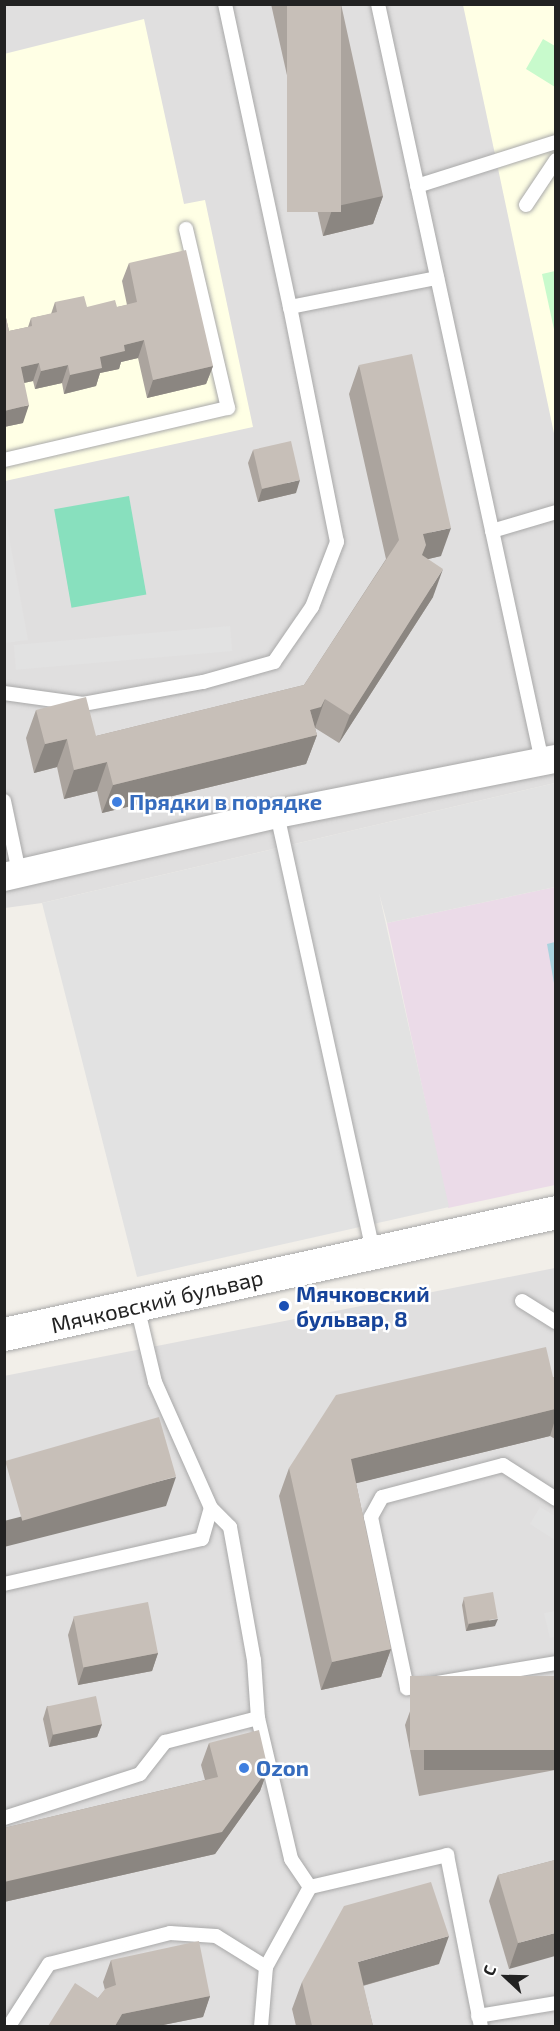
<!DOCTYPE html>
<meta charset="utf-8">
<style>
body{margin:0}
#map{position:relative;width:560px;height:2031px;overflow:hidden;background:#f2efe9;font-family:"Exo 2",sans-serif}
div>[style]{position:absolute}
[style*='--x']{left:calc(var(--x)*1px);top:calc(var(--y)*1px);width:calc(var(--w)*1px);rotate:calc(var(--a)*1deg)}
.residential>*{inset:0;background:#e0dfdf}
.industrial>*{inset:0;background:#ebdbe8}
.education>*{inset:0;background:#ffffe5}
.park>*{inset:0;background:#c8facc}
.pitch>*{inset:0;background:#88e0be;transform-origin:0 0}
.parking>*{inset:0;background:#e2e2e2;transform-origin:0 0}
.water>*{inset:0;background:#aad3df}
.roads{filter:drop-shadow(0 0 2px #a9a9a9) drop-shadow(0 0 2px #a9a9a9)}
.service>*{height:14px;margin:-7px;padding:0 7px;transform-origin:7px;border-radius:7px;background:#fff}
.minor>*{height:28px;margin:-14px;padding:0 14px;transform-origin:14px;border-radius:14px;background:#fff}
.tertiary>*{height:33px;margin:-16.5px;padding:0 16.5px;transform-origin:16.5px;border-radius:16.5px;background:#fff}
.wall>*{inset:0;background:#aba49e}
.shaded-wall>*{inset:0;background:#8b8681;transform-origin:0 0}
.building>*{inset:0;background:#c7bfb8;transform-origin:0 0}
.dots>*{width:16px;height:16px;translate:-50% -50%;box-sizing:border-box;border:3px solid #fff;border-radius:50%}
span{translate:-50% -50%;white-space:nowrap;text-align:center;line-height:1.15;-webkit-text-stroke:5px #fff;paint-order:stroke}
.shop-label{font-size:22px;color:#366cbe;font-weight:700}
.left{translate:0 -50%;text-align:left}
.transit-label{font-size:22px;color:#164399;font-weight:700}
.street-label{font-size:22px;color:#222}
.frame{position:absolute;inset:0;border:6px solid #222;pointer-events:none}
.north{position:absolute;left:476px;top:1947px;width:60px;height:60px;-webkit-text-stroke:4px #fff;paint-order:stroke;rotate:292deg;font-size:16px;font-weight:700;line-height:24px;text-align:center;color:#222}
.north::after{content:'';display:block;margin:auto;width:21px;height:27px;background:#222;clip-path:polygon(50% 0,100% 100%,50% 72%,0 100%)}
</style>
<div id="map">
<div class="residential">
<div style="clip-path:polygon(4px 5px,555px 5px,555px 783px,42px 903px,5px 908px)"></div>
<div style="clip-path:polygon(555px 1268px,555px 2026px,5px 2026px,4px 1376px)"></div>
</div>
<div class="industrial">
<div style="clip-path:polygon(555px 887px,555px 1185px,448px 1208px,387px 923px)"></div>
</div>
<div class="education">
<div style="clip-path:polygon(463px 5px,555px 5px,555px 438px,496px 159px)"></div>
<div style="clip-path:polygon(144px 19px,184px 204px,205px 200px,253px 427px,5px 481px,4px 54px)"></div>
</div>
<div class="park">
<div style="clip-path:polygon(543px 39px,555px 46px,555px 87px,526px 69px)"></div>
<div style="clip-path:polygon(555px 271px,556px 271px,555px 334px,542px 274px)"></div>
</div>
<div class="pitch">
<div style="left:129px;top:496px;width:100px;height:76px;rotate:80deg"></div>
</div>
<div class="parking">
<div style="clip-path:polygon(4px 510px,28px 640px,5px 643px,4px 641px)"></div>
<div style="left:230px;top:626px;width:25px;height:217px;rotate:85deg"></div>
<div style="clip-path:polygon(555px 783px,555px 887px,387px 923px,379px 893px,449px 1207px,137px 1277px,42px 903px)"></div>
<div style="clip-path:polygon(540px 1507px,555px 1516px,555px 1540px,530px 1524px)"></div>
<div style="clip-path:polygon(555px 1611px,555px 1637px,550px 1638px,544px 1613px)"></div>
</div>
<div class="water">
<div style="clip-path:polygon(555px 942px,556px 983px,554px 983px,547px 944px)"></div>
</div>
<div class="roads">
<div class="service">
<div style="--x:225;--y:4;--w:310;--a:77.9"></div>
<div style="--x:378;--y:4;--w:775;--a:77.78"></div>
<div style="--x:417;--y:186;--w:146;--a:-17.6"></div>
<div style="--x:526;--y:205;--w:54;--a:-56.3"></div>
<div style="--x:4;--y:460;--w:230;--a:-13.1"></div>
<div style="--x:228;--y:408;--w:184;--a:-103.2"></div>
<div style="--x:492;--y:531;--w:67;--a:-16.5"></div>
<div style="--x:4;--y:693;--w:80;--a:7.9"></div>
<div style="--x:83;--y:704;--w:122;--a:-10.4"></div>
<div style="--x:203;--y:682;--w:74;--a:-15.7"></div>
<div style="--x:274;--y:662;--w:67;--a:-55.4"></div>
<div style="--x:312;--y:607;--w:70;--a:-69"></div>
<div style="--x:337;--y:542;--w:240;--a:-101.3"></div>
<div style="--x:290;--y:307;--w:150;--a:-11.2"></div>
<div style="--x:4;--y:801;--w:73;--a:78.1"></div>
<div style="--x:277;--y:814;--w:448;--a:77.6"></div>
<div style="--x:522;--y:1301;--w:40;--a:32"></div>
<div style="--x:556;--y:1499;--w:63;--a:-147.3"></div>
<div style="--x:503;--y:1465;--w:125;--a:165.2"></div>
<div style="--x:382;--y:1497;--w:23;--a:119"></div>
<div style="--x:371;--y:1517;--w:175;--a:78.1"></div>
<div style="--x:407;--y:1688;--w:151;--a:-9.5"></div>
<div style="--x:211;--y:1508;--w:27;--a:45"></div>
<div style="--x:230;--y:1527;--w:135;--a:79.8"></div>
<div style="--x:254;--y:1660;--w:58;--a:86.1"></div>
<div style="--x:4;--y:1584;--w:203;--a:-12.8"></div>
<div style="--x:202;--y:1539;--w:32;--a:-74"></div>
<div style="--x:211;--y:1508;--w:138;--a:-114"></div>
<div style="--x:155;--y:1382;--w:78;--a:-103.3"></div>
<div style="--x:4;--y:1818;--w:143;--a:-17.9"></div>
<div style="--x:140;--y:1774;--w:41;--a:-52"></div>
<div style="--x:165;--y:1742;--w:96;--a:-14.5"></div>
<div style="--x:258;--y:1718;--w:145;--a:76.8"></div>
<div style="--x:291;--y:1859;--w:34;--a:56"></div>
<div style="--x:266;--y:1967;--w:91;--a:-61.2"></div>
<div style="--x:310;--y:1887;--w:141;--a:-13.1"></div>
<div style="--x:447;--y:1855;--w:174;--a:78.8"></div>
<div style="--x:478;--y:2016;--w:79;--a:-9.5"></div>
<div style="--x:9;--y:2026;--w:74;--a:-57.2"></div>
<div style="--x:49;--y:1964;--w:125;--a:-14.4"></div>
<div style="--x:170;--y:1933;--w:46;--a:3.7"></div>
<div style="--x:216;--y:1936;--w:59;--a:31.8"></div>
<div style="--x:266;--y:1967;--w:59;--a:94.8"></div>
</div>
<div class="minor">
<div style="--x:4;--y:877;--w:280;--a:-13"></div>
<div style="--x:277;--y:814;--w:284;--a:-11.2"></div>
</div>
<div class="tertiary">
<div style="--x:4;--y:1334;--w:565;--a:-12.46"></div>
</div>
</div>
<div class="wall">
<div style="clip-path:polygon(271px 4px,341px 4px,383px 196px,373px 224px,323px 236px)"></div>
<div style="clip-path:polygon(129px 263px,213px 366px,206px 384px,147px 398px,138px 358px,121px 362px,119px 369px,100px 373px,96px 386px,64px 394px,62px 383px,35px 389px,33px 381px,24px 383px,23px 423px,4px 427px,4px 309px,9px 331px,28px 327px,31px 318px,51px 314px,55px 302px,87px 307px,117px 307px,127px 305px,122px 281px)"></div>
<div style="clip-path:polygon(359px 365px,441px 556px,428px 559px,433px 597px,339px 743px,315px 728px,317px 735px,306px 764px,102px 813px,97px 791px,64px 799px,57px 767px,34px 773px,26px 738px,36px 710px,96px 736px,304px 685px,386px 559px,349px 394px)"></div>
<div style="clip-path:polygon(253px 450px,296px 493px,258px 502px,248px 463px)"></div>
<div style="clip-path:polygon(555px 1377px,555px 1439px,550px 1436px,356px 1483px,391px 1649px,381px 1677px,321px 1690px,279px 1496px,289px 1468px)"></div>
<div style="clip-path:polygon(464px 1598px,495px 1626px,466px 1631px,462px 1605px)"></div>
<div style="clip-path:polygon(74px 1617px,158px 1653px,152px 1671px,78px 1685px,68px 1635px)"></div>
<div style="clip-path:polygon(555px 1676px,555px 1770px,419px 1796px,405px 1725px,413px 1703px)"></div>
<div style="clip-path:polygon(47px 1706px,102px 1724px,97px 1737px,49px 1747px,43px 1719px)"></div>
<div style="clip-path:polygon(209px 1743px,268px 1769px,260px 1791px,215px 1854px,4px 1902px,4px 1828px,205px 1780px,201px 1765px)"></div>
<div style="clip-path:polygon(555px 1860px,509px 1969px,489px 1901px,498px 1875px)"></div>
<div style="clip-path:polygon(111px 1960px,210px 1996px,203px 2017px,158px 2026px,48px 2026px,98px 1998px,105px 1990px,103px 1982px)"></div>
<div style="clip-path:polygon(439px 1964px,363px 1986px,373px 2026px,296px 2026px,292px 2009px,302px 1982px)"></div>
</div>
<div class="shaded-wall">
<div style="clip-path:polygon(383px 196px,373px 224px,323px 236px,333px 207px)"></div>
<div style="clip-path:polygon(144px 340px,138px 358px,121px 362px,119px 369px,100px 373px,96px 386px,64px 394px,70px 375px,100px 357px,124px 345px)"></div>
<div style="clip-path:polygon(39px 363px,33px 381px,14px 385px,21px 367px)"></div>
<div style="clip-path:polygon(68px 365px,62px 383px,35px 389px,41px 371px)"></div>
<div style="clip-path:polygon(213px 366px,206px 384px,147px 398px,153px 380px)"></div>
<div style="clip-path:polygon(29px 405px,23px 423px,4px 427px,4px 411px)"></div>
<div style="clip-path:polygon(300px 480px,296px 493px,258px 502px,262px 489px)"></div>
<div style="clip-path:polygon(451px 528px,441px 556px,420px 561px,423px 534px)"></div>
<div style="clip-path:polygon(443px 569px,433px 597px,339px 743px,350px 715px)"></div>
<div style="clip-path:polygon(325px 699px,315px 728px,310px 710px)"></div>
<div style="clip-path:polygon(317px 735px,306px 764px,102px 813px,113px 785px)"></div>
<div style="clip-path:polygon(67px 739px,57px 767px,34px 773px,45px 744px)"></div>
<div style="clip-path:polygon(107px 762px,97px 791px,64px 799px,74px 770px)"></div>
<div style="clip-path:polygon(555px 1409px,555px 1420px,550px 1436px,341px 1487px,351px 1459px)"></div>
<div style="clip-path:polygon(176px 1477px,166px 1506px,4px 1547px,4px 1521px)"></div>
<div style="clip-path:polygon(498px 1619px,495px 1626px,466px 1631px,469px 1624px)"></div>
<div style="clip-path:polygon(391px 1649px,381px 1677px,321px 1690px,332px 1662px)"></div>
<div style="clip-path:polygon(158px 1653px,152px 1671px,78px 1685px,84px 1667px)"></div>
<div style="clip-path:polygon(102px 1724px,97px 1737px,49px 1747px,53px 1734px)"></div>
<div style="left:555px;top:1750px;width:20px;height:131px;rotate:90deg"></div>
<div style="clip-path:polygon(268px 1769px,260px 1791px,215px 1854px,4px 1902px,4px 1882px)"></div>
<div style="clip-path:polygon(555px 1933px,555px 1956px,509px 1969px,518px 1943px)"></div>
<div style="clip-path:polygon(449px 1936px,439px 1964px,347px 1990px,358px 1962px)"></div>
<div style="clip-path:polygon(210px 1996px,203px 2017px,158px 2026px,115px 2026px,122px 2014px)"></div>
</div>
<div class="building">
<div style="left:287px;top:4px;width:54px;height:208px"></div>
<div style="clip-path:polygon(186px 250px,213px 366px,153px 380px,144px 340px,124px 345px,125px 351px,100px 357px,102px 368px,70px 375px,68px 365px,41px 371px,39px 363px,21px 367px,29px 405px,4px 411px,4px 309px,9px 331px,32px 326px,31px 318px,57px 312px,55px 302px,84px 296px,87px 307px,115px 300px,117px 307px,137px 302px,129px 263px)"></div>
<div style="clip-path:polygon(412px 354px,451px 528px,423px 534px,426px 545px,422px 555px,443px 569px,350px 715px,325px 699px,321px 707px,310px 710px,317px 735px,113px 785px,107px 762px,74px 770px,67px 739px,45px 744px,36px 710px,86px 697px,96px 736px,304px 685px,399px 540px,359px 365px)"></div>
<div style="left:291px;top:441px;width:40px;height:39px;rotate:77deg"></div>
<div style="clip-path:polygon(546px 1347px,553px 1377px,555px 1377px,555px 1409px,351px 1459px,391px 1649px,332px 1662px,289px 1468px,336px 1395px)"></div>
<div style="left:159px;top:1417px;width:62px;height:160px;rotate:74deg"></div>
<div style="left:493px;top:1592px;width:27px;height:30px;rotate:80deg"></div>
<div style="left:148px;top:1602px;width:52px;height:76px;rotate:79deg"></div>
<div style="left:555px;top:1676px;width:74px;height:145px;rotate:90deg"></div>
<div style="left:96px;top:1696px;width:29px;height:50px;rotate:78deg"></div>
<div style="clip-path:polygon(259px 1730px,268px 1769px,222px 1832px,4px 1882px,4px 1828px,218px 1777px,209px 1743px)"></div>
<div style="clip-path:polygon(555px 1860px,555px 1933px,518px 1943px,498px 1875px)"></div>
<div style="clip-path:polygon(431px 1882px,449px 1936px,358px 1962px,373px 2026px,312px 2026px,302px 1982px,344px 1906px)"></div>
<div style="clip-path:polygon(199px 1941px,210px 1996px,122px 2014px,115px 2026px,48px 2026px,75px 1983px,98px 1998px,105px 1989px,116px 1985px,111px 1960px)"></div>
</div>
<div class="dots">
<div style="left:117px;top:802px;background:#3f7fe0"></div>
<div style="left:284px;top:1306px;background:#1a4fb4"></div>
<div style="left:244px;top:1768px;background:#3f7fe0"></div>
</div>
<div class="shop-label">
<span class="left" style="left:129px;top:802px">Прядки в порядке</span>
<span class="left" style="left:256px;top:1768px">Ozon</span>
</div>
<div class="transit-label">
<span class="left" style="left:296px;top:1306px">Мячковский<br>бульвар, 8</span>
</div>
<div class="street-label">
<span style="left:157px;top:1301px;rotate:-13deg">Мячковский бульвар</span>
</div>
<div class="frame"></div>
<div class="north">С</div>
</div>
